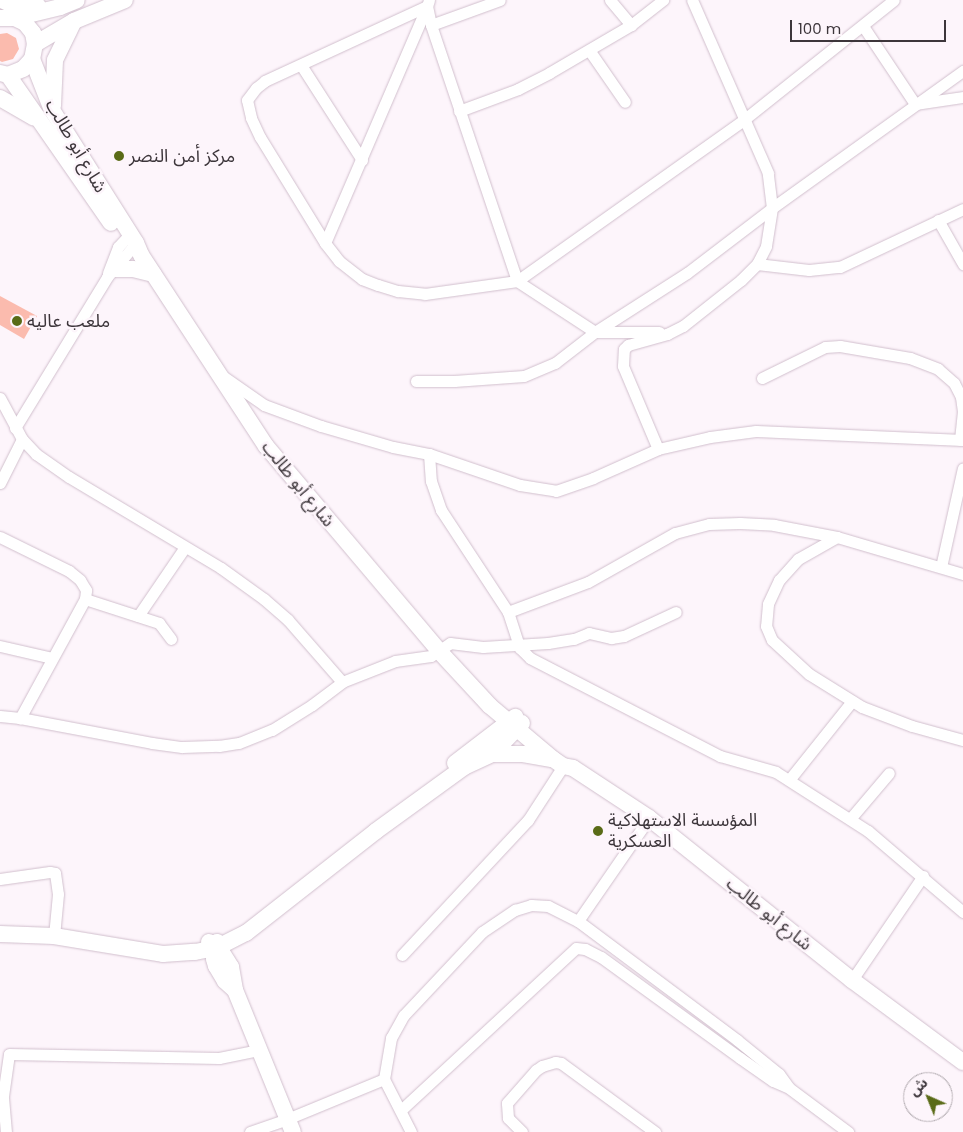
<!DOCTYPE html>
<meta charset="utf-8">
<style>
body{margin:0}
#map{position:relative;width:963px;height:1132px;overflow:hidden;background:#fdf5fb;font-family:Poppins,"Noto Sans Arabic",sans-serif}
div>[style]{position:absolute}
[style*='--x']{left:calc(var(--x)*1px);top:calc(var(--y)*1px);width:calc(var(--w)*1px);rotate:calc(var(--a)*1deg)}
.green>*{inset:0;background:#fbbbae}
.roads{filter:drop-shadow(0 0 1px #d1bfcd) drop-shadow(0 0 1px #d1bfcd)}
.street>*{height:11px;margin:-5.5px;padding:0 5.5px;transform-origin:5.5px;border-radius:5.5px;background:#fff}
.secondary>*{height:16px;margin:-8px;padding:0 8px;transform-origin:8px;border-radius:8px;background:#fff}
.dots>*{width:14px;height:14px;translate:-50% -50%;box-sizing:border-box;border:2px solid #fdf5fb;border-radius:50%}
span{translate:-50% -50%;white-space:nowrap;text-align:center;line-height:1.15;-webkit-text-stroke:5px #fdf5fb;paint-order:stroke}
.street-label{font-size:18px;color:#3d363b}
.poi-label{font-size:18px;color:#3d363b}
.left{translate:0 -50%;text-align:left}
.north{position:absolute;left:903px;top:1072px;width:50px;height:50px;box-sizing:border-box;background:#fdf5fb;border:1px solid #b0a9ae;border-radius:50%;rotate:316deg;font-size:14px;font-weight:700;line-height:20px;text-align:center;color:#3d363b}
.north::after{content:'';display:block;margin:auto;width:18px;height:22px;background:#5a6b17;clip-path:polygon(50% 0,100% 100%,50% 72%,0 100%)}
.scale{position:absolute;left:790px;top:20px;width:156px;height:22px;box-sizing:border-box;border:2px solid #3d363b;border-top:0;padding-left:6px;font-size:15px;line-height:18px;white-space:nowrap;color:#3d363b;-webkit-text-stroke:4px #fdf5fb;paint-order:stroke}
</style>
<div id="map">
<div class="green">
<div style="clip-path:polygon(7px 33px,16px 38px,19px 49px,13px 59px,2px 62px,0 61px,0 34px)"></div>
<div style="clip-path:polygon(0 296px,37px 316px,24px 339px,0 325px)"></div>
</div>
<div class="roads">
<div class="street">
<div style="--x:429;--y:0;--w:6;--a:108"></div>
<div style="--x:427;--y:6;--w:19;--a:78"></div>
<div style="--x:431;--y:25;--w:270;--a:71.4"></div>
<div style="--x:517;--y:281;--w:93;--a:33.2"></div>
<div style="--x:595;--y:332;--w:64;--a:0"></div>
<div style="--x:610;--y:0;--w:33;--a:50"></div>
<div style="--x:427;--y:6;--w:179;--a:155.2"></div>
<div style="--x:265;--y:81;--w:11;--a:142"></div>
<div style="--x:256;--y:88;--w:15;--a:127"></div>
<div style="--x:247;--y:100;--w:18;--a:77"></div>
<div style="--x:251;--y:118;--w:21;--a:65"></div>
<div style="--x:260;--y:137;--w:124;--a:58.5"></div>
<div style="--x:325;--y:243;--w:23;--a:52"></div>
<div style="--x:339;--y:261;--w:29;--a:38"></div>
<div style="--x:362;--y:279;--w:17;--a:21"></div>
<div style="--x:378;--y:285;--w:21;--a:17"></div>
<div style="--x:398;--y:291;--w:27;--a:6"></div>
<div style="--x:425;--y:294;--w:93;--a:-8"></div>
<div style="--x:517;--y:281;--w:281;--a:-35.4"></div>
<div style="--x:746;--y:118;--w:189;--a:-38.6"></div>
<div style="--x:431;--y:25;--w:73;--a:-19.9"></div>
<div style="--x:863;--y:26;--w:94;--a:56.3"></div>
<div style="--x:915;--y:104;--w:49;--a:-8.3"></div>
<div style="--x:589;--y:50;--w:63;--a:55.3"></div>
<div style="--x:301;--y:65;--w:113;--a:57.3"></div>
<div style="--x:459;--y:111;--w:63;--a:-20.4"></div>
<div style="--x:518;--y:89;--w:35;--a:-27"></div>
<div style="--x:549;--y:73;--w:95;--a:-30.3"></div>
<div style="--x:631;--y:25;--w:41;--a:-38"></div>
<div style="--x:938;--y:220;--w:51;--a:60.4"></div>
<div style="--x:325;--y:243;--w:258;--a:-66.7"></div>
<div style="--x:757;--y:264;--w:52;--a:6.6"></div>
<div style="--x:809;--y:270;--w:31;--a:-6"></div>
<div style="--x:840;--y:267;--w:136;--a:-25.2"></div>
<div style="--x:108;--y:273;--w:28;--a:-69"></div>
<div style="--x:118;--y:247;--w:18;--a:-47"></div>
<div style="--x:224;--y:377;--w:49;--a:35"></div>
<div style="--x:264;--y:405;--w:61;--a:20.2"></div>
<div style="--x:321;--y:426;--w:75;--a:16.3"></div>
<div style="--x:393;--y:447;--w:37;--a:11"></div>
<div style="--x:429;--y:454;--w:96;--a:18.8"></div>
<div style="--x:520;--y:485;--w:36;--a:9"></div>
<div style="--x:556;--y:491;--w:39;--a:-19"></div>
<div style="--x:593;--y:478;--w:71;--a:-24"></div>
<div style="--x:658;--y:449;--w:53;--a:-13"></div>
<div style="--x:710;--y:437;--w:46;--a:-7.4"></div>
<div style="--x:756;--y:431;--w:207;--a:2.5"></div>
<div style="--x:762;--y:378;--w:70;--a:-26.2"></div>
<div style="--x:825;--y:347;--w:15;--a:-4"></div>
<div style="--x:840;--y:346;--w:71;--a:9.7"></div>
<div style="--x:910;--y:358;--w:30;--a:21"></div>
<div style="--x:938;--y:369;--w:21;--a:41"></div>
<div style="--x:954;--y:383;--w:16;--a:63"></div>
<div style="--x:961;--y:397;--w:14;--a:82"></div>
<div style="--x:963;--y:411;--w:29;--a:96"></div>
<div style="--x:416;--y:381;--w:38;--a:0"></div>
<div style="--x:454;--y:381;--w:70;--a:-4.1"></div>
<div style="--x:524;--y:376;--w:34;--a:-23"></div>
<div style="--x:555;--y:363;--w:51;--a:-37.8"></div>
<div style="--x:595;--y:332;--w:109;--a:-32.7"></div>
<div style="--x:687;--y:273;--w:107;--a:-37.4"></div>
<div style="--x:772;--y:208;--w:235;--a:-35.7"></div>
<div style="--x:0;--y:398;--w:47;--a:61.8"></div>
<div style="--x:22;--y:439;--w:21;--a:47"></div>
<div style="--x:36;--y:454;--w:40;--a:34.9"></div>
<div style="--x:69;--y:477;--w:177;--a:30.9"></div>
<div style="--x:221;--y:568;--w:53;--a:35.8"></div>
<div style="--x:264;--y:599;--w:32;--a:41"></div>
<div style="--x:288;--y:620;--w:82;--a:48.9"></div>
<div style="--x:15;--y:428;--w:177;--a:-58.6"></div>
<div style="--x:107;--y:277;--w:45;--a:-49.5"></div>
<div style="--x:658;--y:449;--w:90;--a:-112.9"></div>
<div style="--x:623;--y:366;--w:17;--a:-87"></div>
<div style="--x:624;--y:349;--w:6;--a:-45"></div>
<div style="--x:628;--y:345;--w:41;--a:-15.8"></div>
<div style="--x:667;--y:334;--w:18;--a:-27"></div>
<div style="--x:683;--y:326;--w:74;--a:-38.4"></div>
<div style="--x:741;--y:280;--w:23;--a:-45"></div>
<div style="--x:757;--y:264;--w:20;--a:-63"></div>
<div style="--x:766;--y:246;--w:38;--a:-81"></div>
<div style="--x:772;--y:208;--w:35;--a:-97"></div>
<div style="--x:768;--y:173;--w:189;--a:-113.7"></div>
<div style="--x:429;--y:454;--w:27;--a:86"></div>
<div style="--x:431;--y:481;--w:31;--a:71"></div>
<div style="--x:441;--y:510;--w:122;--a:56.7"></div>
<div style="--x:508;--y:612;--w:38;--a:72"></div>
<div style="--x:520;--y:648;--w:14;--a:45"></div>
<div style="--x:530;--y:658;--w:214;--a:27.3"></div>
<div style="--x:720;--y:756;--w:58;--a:15.9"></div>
<div style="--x:776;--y:772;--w:109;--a:32.7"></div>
<div style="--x:868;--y:831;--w:125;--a:40.5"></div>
<div style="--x:0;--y:483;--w:49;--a:-63.4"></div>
<div style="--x:0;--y:537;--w:77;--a:26.2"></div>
<div style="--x:69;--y:571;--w:14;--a:39"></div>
<div style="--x:80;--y:580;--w:12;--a:59"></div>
<div style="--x:86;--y:590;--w:9;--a:96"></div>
<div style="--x:85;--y:599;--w:136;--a:118.6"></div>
<div style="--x:837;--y:537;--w:45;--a:150.6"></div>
<div style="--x:798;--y:559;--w:28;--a:132"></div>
<div style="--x:779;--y:580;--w:26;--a:115"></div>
<div style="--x:768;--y:604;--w:22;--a:95"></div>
<div style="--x:766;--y:626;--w:15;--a:67"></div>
<div style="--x:772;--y:640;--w:50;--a:42.6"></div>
<div style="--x:809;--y:674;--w:62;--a:31.9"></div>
<div style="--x:862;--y:707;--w:53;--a:20.8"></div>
<div style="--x:912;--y:726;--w:53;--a:15.4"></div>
<div style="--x:941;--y:567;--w:101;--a:-77.5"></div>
<div style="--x:85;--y:599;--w:78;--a:18"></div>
<div style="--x:159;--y:623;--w:20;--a:53"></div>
<div style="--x:508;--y:612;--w:85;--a:-20.6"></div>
<div style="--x:588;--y:582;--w:100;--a:-29.4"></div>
<div style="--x:675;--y:533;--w:35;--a:-15"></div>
<div style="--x:709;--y:524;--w:31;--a:-2"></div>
<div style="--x:740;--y:523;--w:34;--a:3"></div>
<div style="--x:774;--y:525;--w:64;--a:10.8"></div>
<div style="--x:837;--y:537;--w:131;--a:16.4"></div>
<div style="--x:138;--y:616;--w:83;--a:-55.7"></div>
<div style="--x:0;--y:646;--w:53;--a:13"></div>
<div style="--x:0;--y:716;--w:20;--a:6"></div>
<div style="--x:20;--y:718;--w:134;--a:10.7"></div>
<div style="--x:152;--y:743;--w:30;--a:8"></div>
<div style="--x:182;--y:747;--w:37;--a:-2"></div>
<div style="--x:219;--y:746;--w:20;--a:-9"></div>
<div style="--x:239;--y:743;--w:35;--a:-22"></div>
<div style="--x:272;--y:730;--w:47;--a:-32"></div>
<div style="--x:312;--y:705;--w:38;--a:-37"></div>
<div style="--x:342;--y:682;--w:57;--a:-21.6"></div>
<div style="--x:395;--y:661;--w:36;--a:-8"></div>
<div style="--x:431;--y:656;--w:23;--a:-34"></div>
<div style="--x:450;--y:643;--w:33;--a:7"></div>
<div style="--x:483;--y:647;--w:65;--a:-3.5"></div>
<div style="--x:548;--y:643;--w:26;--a:-9"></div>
<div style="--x:574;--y:639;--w:16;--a:-22"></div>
<div style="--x:589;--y:633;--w:23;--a:13"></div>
<div style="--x:611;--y:638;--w:13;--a:-9"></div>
<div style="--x:624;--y:636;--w:57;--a:-24.8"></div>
<div style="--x:789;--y:780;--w:101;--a:-51.4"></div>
<div style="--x:850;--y:819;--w:60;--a:-49.7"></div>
<div style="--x:0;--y:879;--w:50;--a:-8"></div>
<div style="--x:50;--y:872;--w:5;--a:11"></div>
<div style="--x:55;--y:873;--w:21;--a:82"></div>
<div style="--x:58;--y:894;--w:42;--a:95.4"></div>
<div style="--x:578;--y:921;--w:125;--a:-55.4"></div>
<div style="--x:402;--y:955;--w:185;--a:-47"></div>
<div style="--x:528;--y:820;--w:64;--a:-57.1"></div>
<div style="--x:852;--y:980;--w:126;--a:-55.7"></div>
<div style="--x:401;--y:1110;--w:238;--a:-42.8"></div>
<div style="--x:576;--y:948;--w:9;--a:6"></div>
<div style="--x:585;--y:949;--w:18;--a:27"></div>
<div style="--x:601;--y:957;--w:172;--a:36"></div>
<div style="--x:740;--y:1058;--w:40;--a:34.9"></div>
<div style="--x:773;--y:1081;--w:15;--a:23"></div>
<div style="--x:6;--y:1132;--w:36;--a:-95"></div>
<div style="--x:3;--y:1096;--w:42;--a:-81.9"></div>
<div style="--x:9;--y:1054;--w:210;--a:1.1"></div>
<div style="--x:219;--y:1058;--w:41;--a:-11.3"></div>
<div style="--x:250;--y:1132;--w:39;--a:-19"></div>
<div style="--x:287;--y:1119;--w:105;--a:-22.4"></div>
<div style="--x:411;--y:1132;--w:59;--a:-117"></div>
<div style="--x:384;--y:1079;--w:42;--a:-80.3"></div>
<div style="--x:391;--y:1038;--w:26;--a:-61"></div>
<div style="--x:404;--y:1015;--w:114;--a:-46.8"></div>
<div style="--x:482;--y:932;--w:40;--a:-34"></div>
<div style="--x:515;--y:910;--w:17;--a:-17"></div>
<div style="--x:531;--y:905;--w:17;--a:3"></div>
<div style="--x:548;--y:906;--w:34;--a:27"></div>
<div style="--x:578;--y:921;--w:199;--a:36.8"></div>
<div style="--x:737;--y:1040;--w:54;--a:39"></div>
<div style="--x:779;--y:1074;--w:17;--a:54"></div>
<div style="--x:789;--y:1088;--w:74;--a:36.7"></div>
<div style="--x:522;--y:1132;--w:20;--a:-135"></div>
<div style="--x:508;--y:1118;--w:15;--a:-94"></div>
<div style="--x:507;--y:1103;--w:44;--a:-48.7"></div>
<div style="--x:536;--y:1070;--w:7;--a:-34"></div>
<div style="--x:542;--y:1066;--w:14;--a:-17"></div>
<div style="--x:555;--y:1062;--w:6;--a:9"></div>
<div style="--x:561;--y:1063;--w:117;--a:36.3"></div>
</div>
<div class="secondary">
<div style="--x:2;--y:0;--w:11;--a:27"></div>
<div style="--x:12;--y:5;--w:26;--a:2"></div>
<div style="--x:0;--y:18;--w:15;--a:0"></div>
<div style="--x:15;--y:18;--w:11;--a:27"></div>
<div style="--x:25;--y:23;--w:13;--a:51"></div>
<div style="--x:33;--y:33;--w:11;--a:80"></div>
<div style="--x:35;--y:44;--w:15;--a:101"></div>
<div style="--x:32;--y:59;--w:13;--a:132"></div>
<div style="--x:23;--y:69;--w:16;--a:158"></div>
<div style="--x:8;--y:75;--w:8;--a:-166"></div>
<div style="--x:15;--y:18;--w:46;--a:-13.7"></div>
<div style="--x:60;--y:7;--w:18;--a:-22"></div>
<div style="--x:35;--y:44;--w:45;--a:-30.5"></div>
<div style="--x:74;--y:21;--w:55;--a:-22.4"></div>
<div style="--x:32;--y:59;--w:55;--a:68.6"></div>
<div style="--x:52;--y:110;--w:157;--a:57.7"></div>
<div style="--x:136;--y:243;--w:13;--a:67"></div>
<div style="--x:141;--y:255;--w:228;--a:56.8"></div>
<div style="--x:266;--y:446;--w:268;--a:49.8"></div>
<div style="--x:439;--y:651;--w:75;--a:47.2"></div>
<div style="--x:490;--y:706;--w:82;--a:40.1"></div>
<div style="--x:553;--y:759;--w:12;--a:35"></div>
<div style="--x:563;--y:766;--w:10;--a:11"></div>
<div style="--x:573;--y:768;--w:91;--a:33.3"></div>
<div style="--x:649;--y:818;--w:260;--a:38.6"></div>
<div style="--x:852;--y:980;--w:138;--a:36.5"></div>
<div style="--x:8;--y:75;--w:180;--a:55.2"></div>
<div style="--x:0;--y:98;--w:39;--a:30"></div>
<div style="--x:53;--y:106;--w:46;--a:-87.5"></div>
<div style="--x:55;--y:60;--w:43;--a:-64"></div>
<div style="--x:114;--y:269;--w:19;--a:0"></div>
<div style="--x:133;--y:269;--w:21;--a:14"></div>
<div style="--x:492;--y:754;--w:31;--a:0"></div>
<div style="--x:523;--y:754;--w:29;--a:10"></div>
<div style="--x:455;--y:763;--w:76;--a:-37.5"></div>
<div style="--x:0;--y:934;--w:54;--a:2.1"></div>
<div style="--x:54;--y:936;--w:110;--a:9.4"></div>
<div style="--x:163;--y:954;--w:32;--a:-4"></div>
<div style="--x:195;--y:952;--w:21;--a:-11"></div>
<div style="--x:216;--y:948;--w:34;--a:-27"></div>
<div style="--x:246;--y:933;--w:165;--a:-38.1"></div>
<div style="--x:376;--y:831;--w:109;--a:-36"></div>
<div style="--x:464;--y:767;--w:31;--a:-25"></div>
<div style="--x:492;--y:754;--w:43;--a:-45.9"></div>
<div style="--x:209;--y:942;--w:15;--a:37"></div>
<div style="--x:221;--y:951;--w:19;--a:58"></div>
<div style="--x:231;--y:967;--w:23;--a:80"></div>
<div style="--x:235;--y:990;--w:153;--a:67.8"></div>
<div style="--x:217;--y:942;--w:17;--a:100"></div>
<div style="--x:214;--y:959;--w:7;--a:74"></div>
<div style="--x:216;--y:966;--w:17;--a:59"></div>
<div style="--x:225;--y:981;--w:13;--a:42"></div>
</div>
</div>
<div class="dots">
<div style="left:119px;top:156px;background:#5a6b17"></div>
<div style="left:17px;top:321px;background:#5a6b17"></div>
<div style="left:598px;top:831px;background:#5a6b17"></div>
</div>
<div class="street-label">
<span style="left:76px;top:146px;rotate:60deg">شارع أبو طالب</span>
<span style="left:298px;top:484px;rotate:51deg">شارع أبو طالب</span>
<span style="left:769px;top:914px;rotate:39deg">شارع أبو طالب</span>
</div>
<div class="poi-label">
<span class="left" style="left:129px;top:156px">مركز أمن النصر</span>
<span class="left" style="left:27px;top:321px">ملعب عاليه</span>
<span class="left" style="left:608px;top:831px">المؤسسة الاستهلاكية<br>العسكرية</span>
</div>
<div class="north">ش</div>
<div class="scale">100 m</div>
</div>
